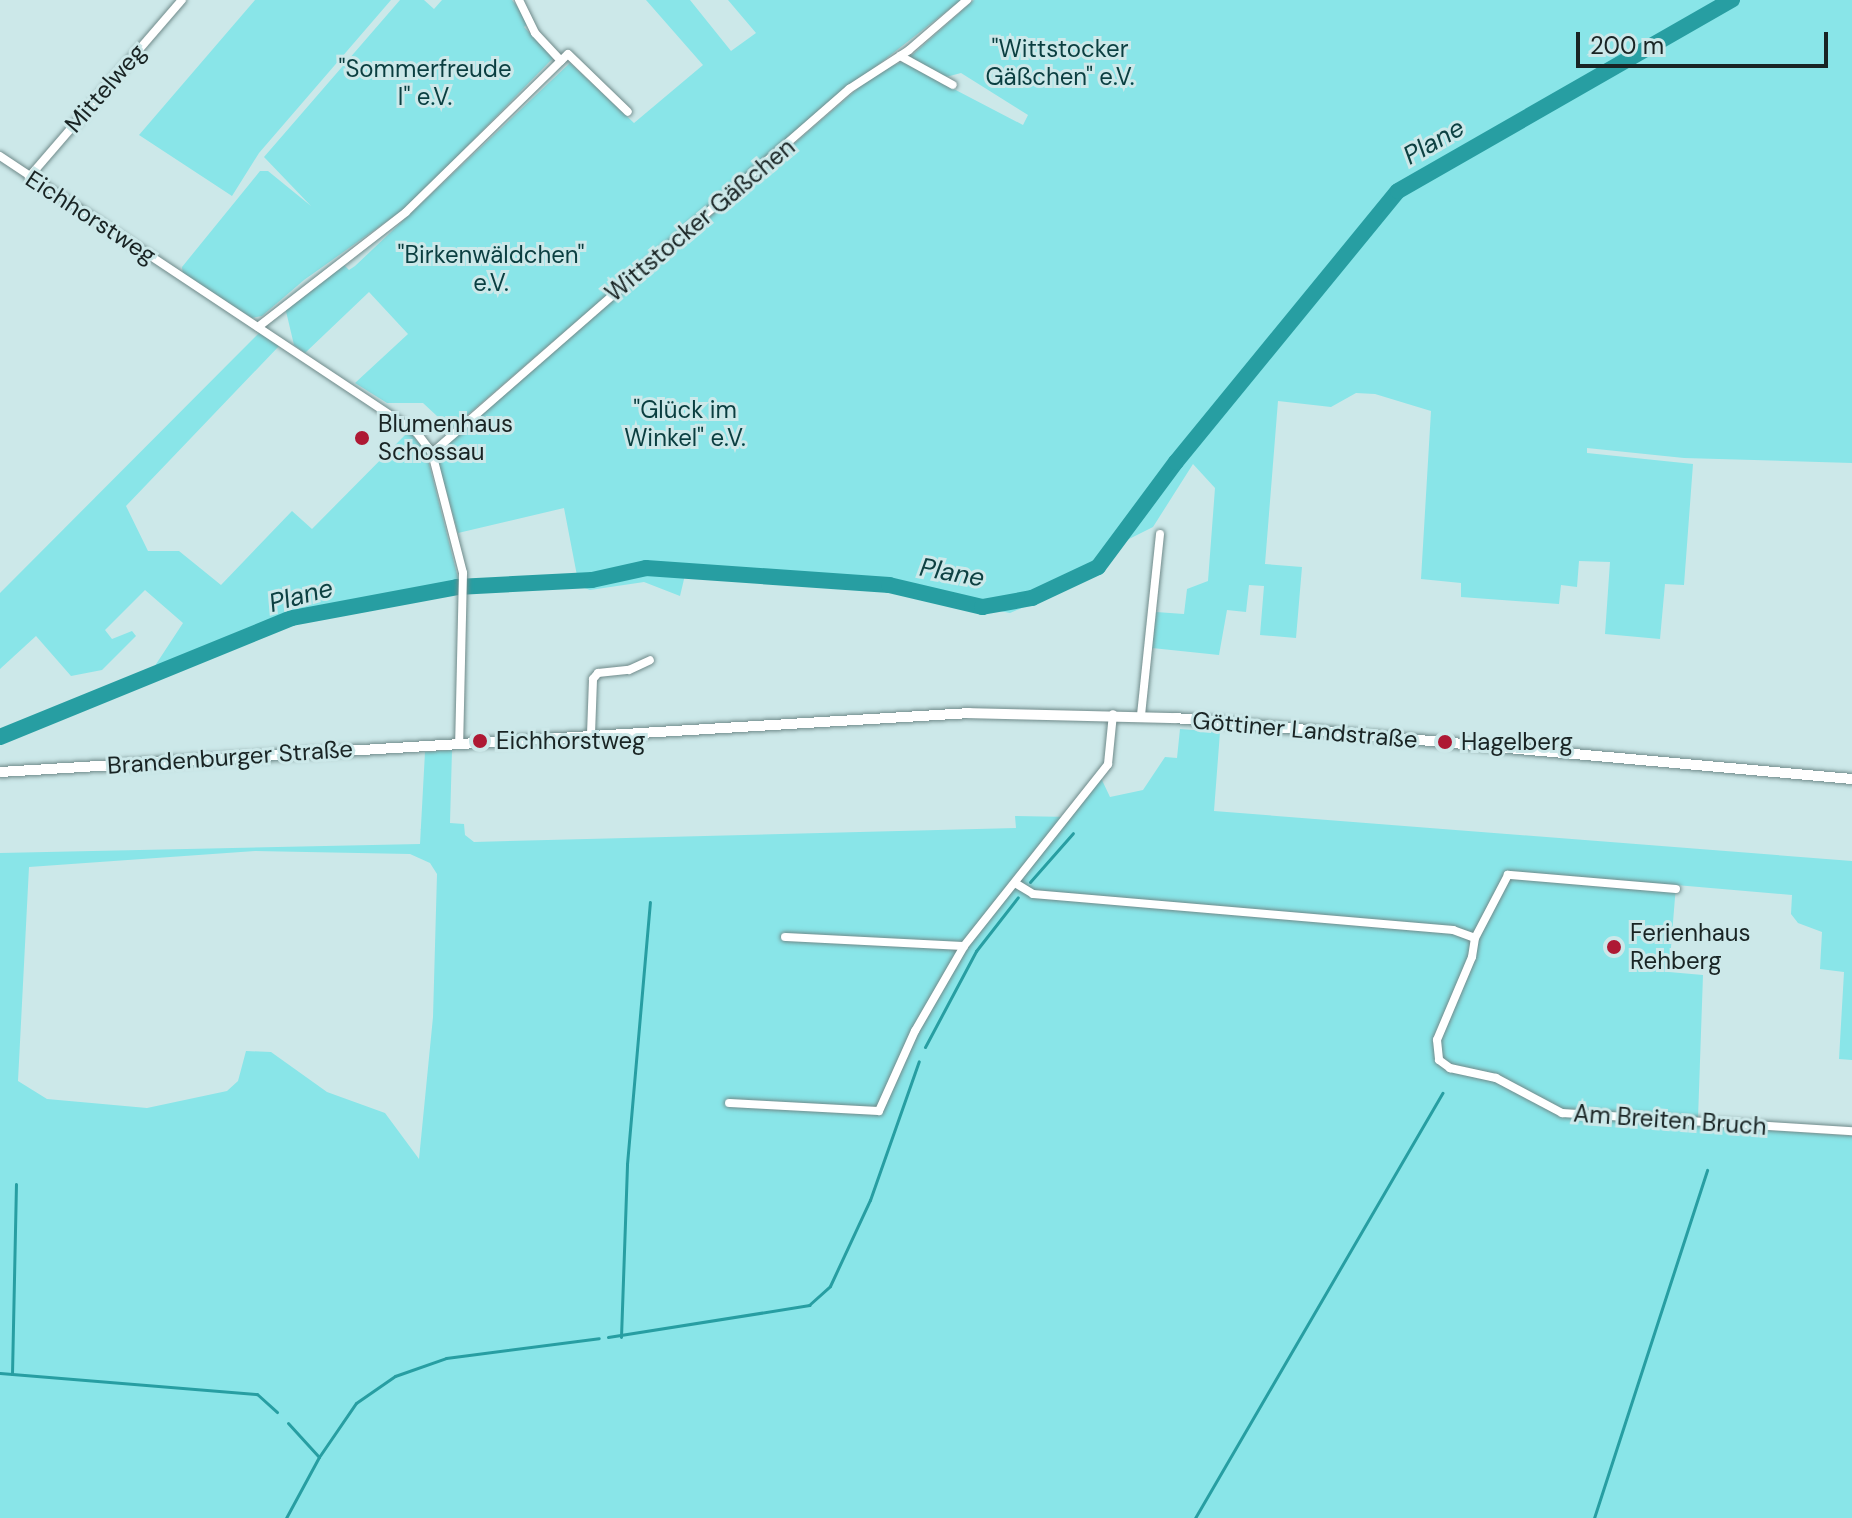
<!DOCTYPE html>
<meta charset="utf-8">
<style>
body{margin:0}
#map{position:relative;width:1852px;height:1518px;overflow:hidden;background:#cce8e9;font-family:"DM Sans",sans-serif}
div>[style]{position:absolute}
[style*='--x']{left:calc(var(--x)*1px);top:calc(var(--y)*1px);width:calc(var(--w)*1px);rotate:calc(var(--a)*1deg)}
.green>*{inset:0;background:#89e5e8}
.stream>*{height:3px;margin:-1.5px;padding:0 1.5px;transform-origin:1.5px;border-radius:1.5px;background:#279ea2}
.river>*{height:16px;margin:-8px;padding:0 8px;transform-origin:8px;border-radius:8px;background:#279ea2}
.roads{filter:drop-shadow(0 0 2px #708a8a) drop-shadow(0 0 2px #708a8a)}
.minor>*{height:8px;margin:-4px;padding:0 4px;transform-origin:4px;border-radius:4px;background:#fff}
.tertiary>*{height:10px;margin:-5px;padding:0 5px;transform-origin:5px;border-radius:5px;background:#fff}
.dots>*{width:22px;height:22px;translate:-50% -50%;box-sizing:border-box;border:4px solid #cce8e9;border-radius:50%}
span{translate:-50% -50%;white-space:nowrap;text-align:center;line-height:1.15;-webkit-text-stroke:6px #cce8e9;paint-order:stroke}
.park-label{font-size:24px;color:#0a3e40}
.street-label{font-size:24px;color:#192424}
.poi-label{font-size:24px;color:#192424}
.left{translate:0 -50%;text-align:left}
.water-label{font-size:26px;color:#0d4142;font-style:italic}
.scale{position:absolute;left:1576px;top:32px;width:252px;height:36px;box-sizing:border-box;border:4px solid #192424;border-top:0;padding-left:10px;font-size:24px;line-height:28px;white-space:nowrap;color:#192424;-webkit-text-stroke:6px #cce8e9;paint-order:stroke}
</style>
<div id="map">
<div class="green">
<div style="clip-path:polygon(255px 0,391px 0,259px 153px,232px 196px,139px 135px)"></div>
<div style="clip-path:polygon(400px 0,424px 0,434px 9px,442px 0,512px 0,529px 22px,524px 27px,553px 58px,411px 204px,304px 280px,262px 316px,252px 318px,183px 274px,182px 267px,260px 171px,268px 171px,311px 206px,264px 157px)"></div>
<div style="clip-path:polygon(646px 0,690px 0,731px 51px,756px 33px,728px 0,961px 0,847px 89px,451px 429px,423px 403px,387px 403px,355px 383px,408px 334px,369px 292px,305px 353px,294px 345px,285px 307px,343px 264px,349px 270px,355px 266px,570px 63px,634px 123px,703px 65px)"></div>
<div style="clip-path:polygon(974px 0,1729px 0,1398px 190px,1374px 214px,1399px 191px,1734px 0,1852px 0,1852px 463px,1684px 458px,1587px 448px,1587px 453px,1693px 464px,1684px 585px,1665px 584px,1660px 639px,1605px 634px,1610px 562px,1579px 561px,1577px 587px,1561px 585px,1559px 604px,1461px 597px,1461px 583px,1421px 579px,1431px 411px,1375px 394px,1356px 393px,1331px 407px,1278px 401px,1265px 564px,1302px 567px,1296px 638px,1260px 635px,1264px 586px,1249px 585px,1246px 612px,1227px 610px,1219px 655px,1152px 648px,1156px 612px,1184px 614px,1187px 589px,1208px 581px,1215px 488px,1193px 464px,1153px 527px,1121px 543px,1101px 566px,1104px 573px,1010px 613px,916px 595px,791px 580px,685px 575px,680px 596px,644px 582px,590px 590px,579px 586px,564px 508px,458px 533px,436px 454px,877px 72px,902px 62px,1023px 125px,1028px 115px,961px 73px,946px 77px,910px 57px)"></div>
<div style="clip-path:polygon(260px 332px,280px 345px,126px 506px,148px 551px,179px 551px,221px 585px,292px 511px,312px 529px,409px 431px,426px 452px,461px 590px,292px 619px,145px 681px,183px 623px,145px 590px,105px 630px,112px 639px,132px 631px,136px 636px,102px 670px,71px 676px,36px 636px,0 669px,0 593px)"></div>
<div style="clip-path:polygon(evenodd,1180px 729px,1220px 732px,1214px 811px,1852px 861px,1852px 1060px,1839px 1059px,1844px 972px,1820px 969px,1822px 932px,1798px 923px,1791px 914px,1792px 895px,1676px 885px,1669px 972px,1703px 975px,1698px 1119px,1652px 1122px,1852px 1136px,1852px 1518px,0 1518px,0 853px,420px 844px,425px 752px,452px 750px,450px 823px,464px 824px,465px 835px,474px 842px,1016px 828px,1015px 816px,1070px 817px,1101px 778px,1110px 797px,1143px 790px,1165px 757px,1177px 758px,1180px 729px,255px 851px,410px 854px,430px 863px,437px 874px,433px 1017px,419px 1159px,385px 1113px,327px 1092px,271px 1052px,246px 1051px,238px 1081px,227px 1091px,147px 1108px,47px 1099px,18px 1081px,29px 867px,255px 851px)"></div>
</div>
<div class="stream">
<div style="--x:1030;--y:882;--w:65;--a:-48.7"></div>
<div style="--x:925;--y:1047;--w:109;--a:-62"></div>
<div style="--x:976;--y:951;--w:68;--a:-52.1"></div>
<div style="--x:608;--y:1337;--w:204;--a:-9"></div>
<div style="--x:809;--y:1305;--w:28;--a:-42"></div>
<div style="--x:830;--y:1286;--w:95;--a:-65.1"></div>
<div style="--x:870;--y:1200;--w:147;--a:-70.6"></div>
<div style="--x:621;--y:1337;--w:173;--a:-88"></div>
<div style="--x:627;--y:1164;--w:263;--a:-85"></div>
<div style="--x:0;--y:1373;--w:258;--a:4.7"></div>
<div style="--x:257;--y:1394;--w:27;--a:42"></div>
<div style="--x:12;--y:1374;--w:190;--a:-88.8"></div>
<div style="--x:319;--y:1457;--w:65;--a:-55.6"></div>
<div style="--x:356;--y:1403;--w:47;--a:-34.7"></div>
<div style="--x:395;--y:1376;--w:54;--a:-19.4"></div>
<div style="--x:446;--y:1358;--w:154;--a:-7.4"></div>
<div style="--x:286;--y:1518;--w:69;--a:-61.6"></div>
<div style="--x:319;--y:1457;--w:46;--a:-132.4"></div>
<div style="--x:1195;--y:1518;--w:492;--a:-59.8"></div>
<div style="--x:1594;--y:1518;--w:366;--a:-72"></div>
</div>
<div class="river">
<div style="--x:0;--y:737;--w:315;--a:-22.2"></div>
<div style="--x:292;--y:618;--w:168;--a:-10.6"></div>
<div style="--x:457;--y:587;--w:135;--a:-3"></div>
<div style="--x:592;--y:580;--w:55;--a:-12.5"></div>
<div style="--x:646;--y:568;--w:244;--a:4"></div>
<div style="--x:889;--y:585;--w:96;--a:13.3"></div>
<div style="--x:982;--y:607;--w:51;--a:-10.2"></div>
<div style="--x:1032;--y:598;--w:73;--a:-25.2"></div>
<div style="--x:1098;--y:567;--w:131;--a:-53.4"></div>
<div style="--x:1176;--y:462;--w:350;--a:-50.7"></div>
<div style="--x:1398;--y:191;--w:385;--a:-29.8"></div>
</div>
<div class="roads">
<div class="minor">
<div style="--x:519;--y:0;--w:37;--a:64"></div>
<div style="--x:535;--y:33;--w:38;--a:47"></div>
<div style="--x:900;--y:56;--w:60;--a:28.7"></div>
<div style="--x:0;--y:156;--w:501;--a:33.59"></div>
<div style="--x:417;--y:433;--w:25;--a:53"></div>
<div style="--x:432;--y:453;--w:124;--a:75.5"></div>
<div style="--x:463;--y:573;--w:170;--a:91.3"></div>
<div style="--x:29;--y:177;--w:234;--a:-49.2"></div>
<div style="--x:258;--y:327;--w:187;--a:-37.8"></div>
<div style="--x:406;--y:212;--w:226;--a:-44.3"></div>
<div style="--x:568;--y:54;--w:83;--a:44"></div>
<div style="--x:432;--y:453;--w:554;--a:-41.12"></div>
<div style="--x:849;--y:89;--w:72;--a:-33"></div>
<div style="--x:909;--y:50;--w:77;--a:-40.8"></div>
<div style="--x:1141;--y:715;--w:182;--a:-84"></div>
<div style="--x:591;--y:734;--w:55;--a:-87.9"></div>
<div style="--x:593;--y:679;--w:8;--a:-50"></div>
<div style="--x:598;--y:673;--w:31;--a:-6"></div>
<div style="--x:629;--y:670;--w:23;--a:-25"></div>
<div style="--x:1015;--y:883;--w:21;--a:31"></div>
<div style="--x:1033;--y:894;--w:422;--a:4.9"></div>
<div style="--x:1453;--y:930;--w:23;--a:20"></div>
<div style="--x:1676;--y:889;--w:169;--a:-175.2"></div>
<div style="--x:1508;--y:875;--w:71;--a:117.6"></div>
<div style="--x:1475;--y:938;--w:19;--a:99"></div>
<div style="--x:1472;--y:957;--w:90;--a:112.9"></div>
<div style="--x:1437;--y:1040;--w:20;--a:84"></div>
<div style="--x:1439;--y:1060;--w:14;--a:36"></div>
<div style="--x:1450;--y:1068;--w:47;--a:12.3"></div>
<div style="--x:1496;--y:1078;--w:75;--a:27.9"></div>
<div style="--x:1562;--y:1113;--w:291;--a:3.6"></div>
<div style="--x:785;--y:937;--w:179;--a:2.9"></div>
<div style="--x:729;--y:1103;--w:150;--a:3.1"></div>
<div style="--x:879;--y:1111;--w:88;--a:-65.8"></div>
<div style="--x:915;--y:1031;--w:98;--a:-60"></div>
<div style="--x:964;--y:946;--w:232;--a:-51.6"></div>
<div style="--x:1108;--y:764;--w:50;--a:-84.3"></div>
</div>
<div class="tertiary">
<div style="--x:0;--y:772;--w:971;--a:-3.48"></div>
<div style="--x:969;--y:713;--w:206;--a:1.4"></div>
<div style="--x:1175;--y:718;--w:680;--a:5.15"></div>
</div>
</div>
<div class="dots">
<div style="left:362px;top:438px;background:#ae1934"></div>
<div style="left:480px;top:741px;background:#ae1934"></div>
<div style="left:1445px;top:742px;background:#ae1934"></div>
<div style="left:1614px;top:947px;background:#ae1934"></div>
</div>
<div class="park-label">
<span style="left:1060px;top:63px">"Wittstocker<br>Gäßchen" e.V.</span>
<span style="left:425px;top:83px">"Sommerfreude<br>I" e.V.</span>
<span style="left:491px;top:269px">"Birkenwäldchen"<br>e.V.</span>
<span style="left:685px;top:424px">"Glück im<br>Winkel" e.V.</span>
</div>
<div class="street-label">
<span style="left:105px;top:88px;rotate:-49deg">Mittelweg</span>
<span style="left:91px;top:217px;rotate:33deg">Eichhorstweg</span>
<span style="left:700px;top:220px;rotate:-40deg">Wittstocker Gäßchen</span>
<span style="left:1305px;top:730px;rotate:5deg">Göttiner Landstraße</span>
<span style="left:230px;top:757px;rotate:-4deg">Brandenburger Straße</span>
<span style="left:1670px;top:1120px;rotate:4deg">Am Breiten Bruch</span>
</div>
<div class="poi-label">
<span class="left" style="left:378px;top:438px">Blumenhaus<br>Schossau</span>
<span class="left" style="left:496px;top:741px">Eichhorstweg</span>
<span class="left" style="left:1461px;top:742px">Hagelberg</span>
<span class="left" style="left:1630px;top:947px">Ferienhaus<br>Rehberg</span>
</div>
<div class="water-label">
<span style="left:1434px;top:142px;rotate:-30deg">Plane</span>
<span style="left:952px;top:573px;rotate:10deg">Plane</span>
<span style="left:301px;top:596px;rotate:-15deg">Plane</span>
</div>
<div class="scale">200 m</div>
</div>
